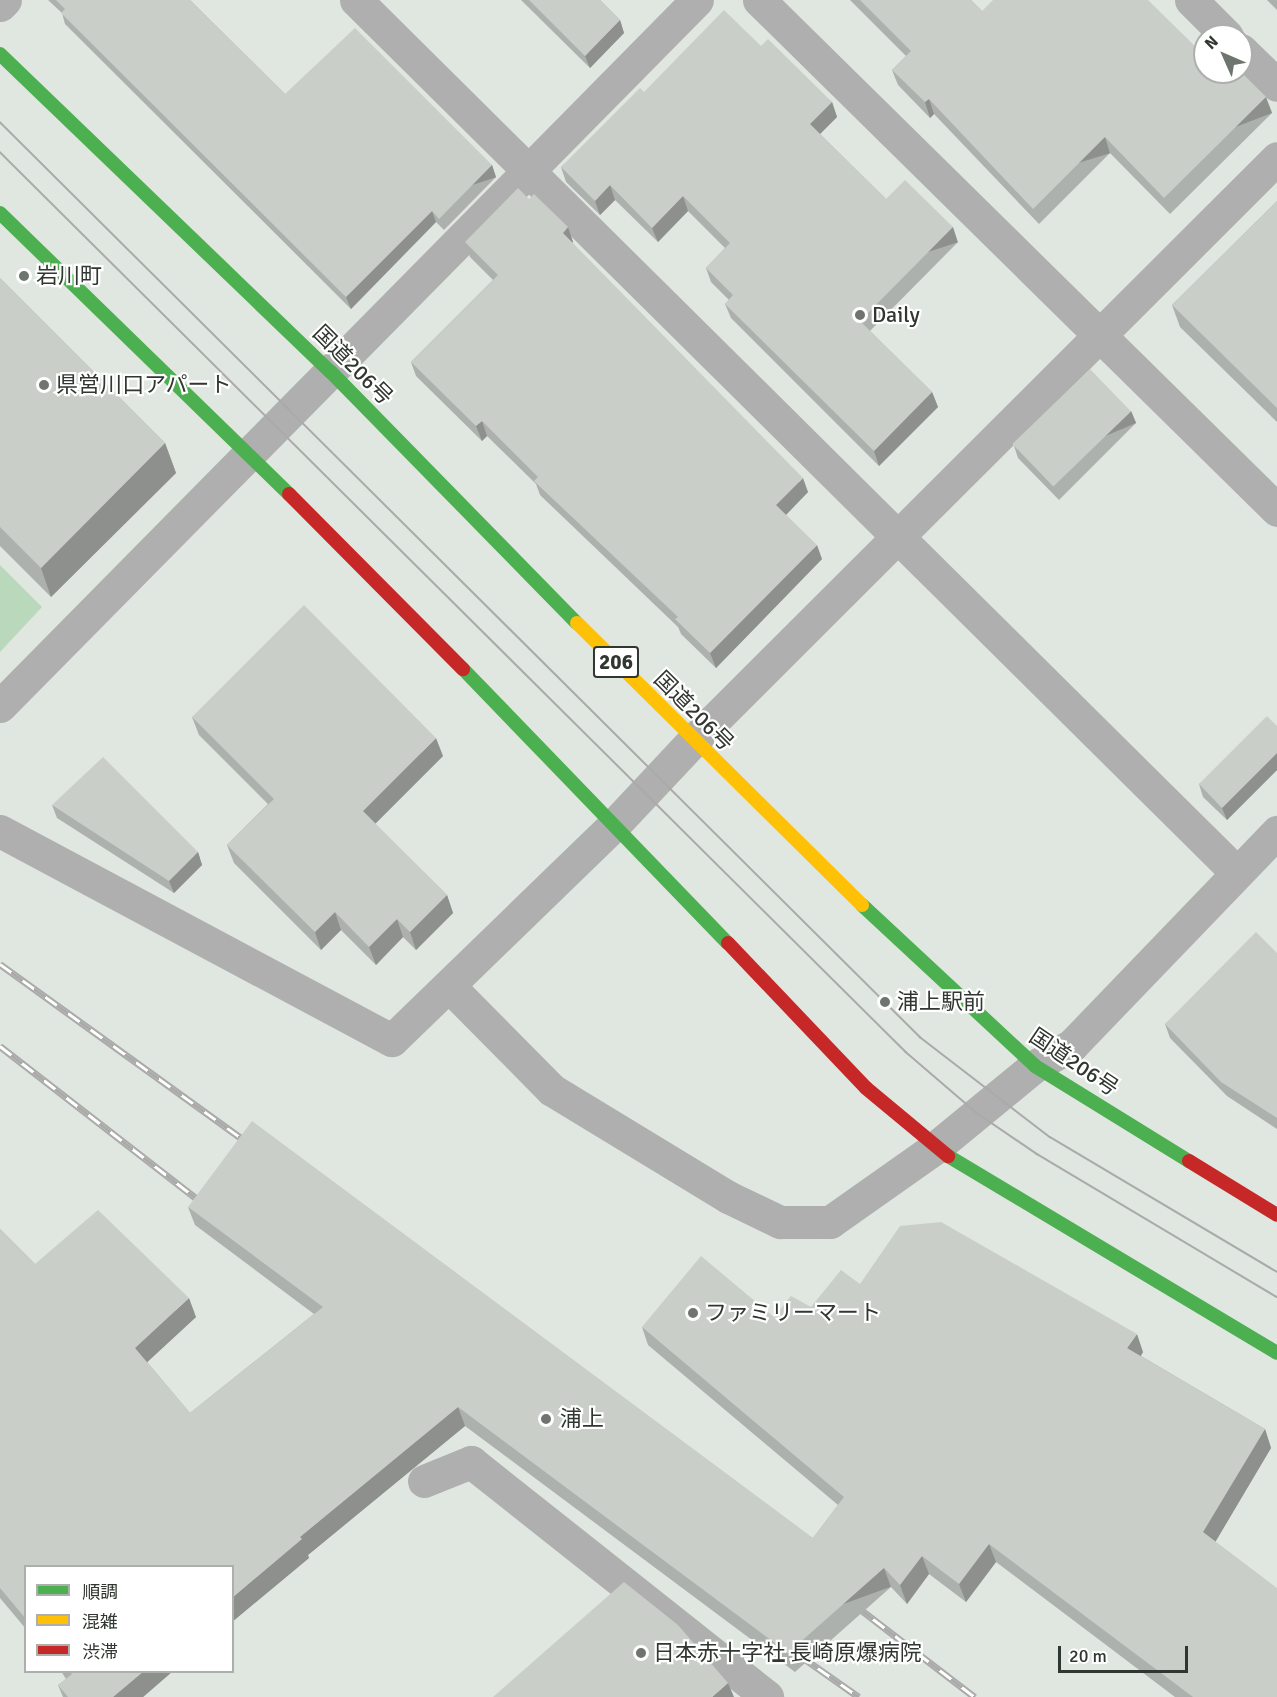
<!DOCTYPE html>
<meta charset="utf-8">
<style>
body{margin:0}
#map{position:relative;width:1277px;height:1697px;overflow:hidden;background:#e0e6e0;font-family:Signika,"Noto Sans JP",sans-serif}
div>[style]{position:absolute}
[style*='--x']{left:calc(var(--x)*1px);top:calc(var(--y)*1px);width:calc(var(--w)*1px);rotate:calc(var(--a)*1deg)}
.green>*{inset:0;background:#bad8bb}
.street>*{height:33px;margin:-16.5px;padding:0 16.5px;transform-origin:16.5px;border-radius:16.5px;background:#afafb0}
.fast>*{height:14px;margin:-7px;padding:0 7px;transform-origin:7px;border-radius:7px;background:#4caf50}
.slow>*{height:14px;margin:-7px;padding:0 7px;transform-origin:7px;border-radius:7px;background:#ffc107}
.jam>*{height:14px;margin:-7px;padding:0 7px;transform-origin:7px;border-radius:7px;background:#c62828}
.tram>*{height:1.5px;margin:-0.75px;padding:0 0.75px;transform-origin:0.75px;border-radius:0.75px;background:#a9aaa9}
.rail>*{height:7px;margin-top:-3.5px;transform-origin:0;background:repeating-linear-gradient(90deg,#fff 0 14px,#a9aaa9 0 28px);box-sizing:border-box;border-block:2px solid #a9aaa9}
.wall>*{inset:0;background:#adb1ad}
.shaded-wall>*{inset:0;background:#8d908d;transform-origin:0 0}
.building>*{inset:0;background:#c9cec9;transform-origin:0 0}
.dots>*{width:16px;height:16px;translate:-50% -50%;box-sizing:border-box;border:3px solid #fff;border-radius:50%}
span{translate:-50% -50%;white-space:nowrap;text-align:center;line-height:1.15;-webkit-text-stroke:4.5px #fff;paint-order:stroke}
.shield-label span{padding:2px 4px;background:#fff;border:2px solid;border-radius:4px;-webkit-text-stroke-width:0}
.shield-label{font-size:21px;color:#303630;font-weight:700}
.poi-label{font-size:22px;color:#303630}
.left{translate:0 -50%;text-align:left}
.street-label{font-size:22px;color:#303630}
.legend{position:absolute;left:24px;top:1565px;width:210px;height:108px;box-sizing:border-box;background:#fff;border:2px solid #acafac;margin:0;padding:8px 10px;list-style:none;font-size:18px;color:#303630}
.legend li{display:flex;align-items:center;gap:12px;height:30px}
.legend b{width:30px;border:2px solid #acafac}
.north{position:absolute;left:1193px;top:24px;width:60px;height:60px;box-sizing:border-box;background:#fff;border:2px solid #acafac;border-radius:50%;rotate:315deg;font-size:16px;font-weight:700;line-height:24px;text-align:center;color:#303630}
.north::after{content:'';display:block;margin:auto;width:21px;height:27px;background:#6e746e;clip-path:polygon(50% 0,100% 100%,50% 72%,0 100%)}
.scale{position:absolute;left:1058px;top:1646px;width:130px;height:27px;box-sizing:border-box;border:3px solid #303630;border-top:0;padding-left:8px;font-size:18px;line-height:21px;white-space:nowrap;color:#303630;-webkit-text-stroke:4px #fff;paint-order:stroke}
</style>
<div id="map">
<div class="green">
<div style="clip-path:polygon(0 565px,42px 607px,0 652px)"></div>
</div>
<div class="street">
<div style="--x:356;--y:0;--w:1240;--a:44.74"></div>
<div style="--x:759;--y:0;--w:727;--a:44.55"></div>
<div style="--x:1191;--y:0;--w:51;--a:45"></div>
<div style="--x:0;--y:5;--w:7;--a:-45"></div>
<div style="--x:1241;--y:50;--w:50;--a:44.2"></div>
<div style="--x:0;--y:706;--w:992;--a:-45.37"></div>
<div style="--x:0;--y:831;--w:444;--a:28.1"></div>
<div style="--x:392;--y:1040;--w:310;--a:-44.1"></div>
<div style="--x:615;--y:824;--w:114;--a:-46.8"></div>
<div style="--x:693;--y:741;--w:825;--a:-44.95"></div>
<div style="--x:449;--y:986;--w:146;--a:45.3"></div>
<div style="--x:552;--y:1090;--w:206;--a:31.3"></div>
<div style="--x:728;--y:1197;--w:58;--a:25.7"></div>
<div style="--x:780;--y:1222;--w:50;--a:0"></div>
<div style="--x:830;--y:1222;--w:128;--a:-35.2"></div>
<div style="--x:935;--y:1148;--w:129;--a:-39.4"></div>
<div style="--x:1035;--y:1066;--w:43;--a:-29.6"></div>
<div style="--x:1072;--y:1045;--w:296;--a:-46.1"></div>
<div style="--x:424;--y:1481;--w:51;--a:-22"></div>
<div style="--x:471;--y:1462;--w:378;--a:38.4"></div>
</div>
<div class="fast">
<div style="--x:0;--y:54;--w:459;--a:43.9"></div>
<div style="--x:331;--y:372;--w:351;--a:45.6"></div>
<div style="--x:0;--y:213;--w:403;--a:44.2"></div>
<div style="--x:463;--y:669;--w:381;--a:46"></div>
<div style="--x:862;--y:905;--w:236;--a:42.9"></div>
<div style="--x:1035;--y:1066;--w:181;--a:31.7"></div>
<div style="--x:948;--y:1156;--w:383;--a:30.9"></div>
</div>
<div class="slow">
<div style="--x:577;--y:623;--w:401;--a:44.7"></div>
</div>
<div class="jam">
<div style="--x:289;--y:494;--w:247;--a:45.2"></div>
<div style="--x:728;--y:943;--w:200;--a:46.4"></div>
<div style="--x:866;--y:1088;--w:107;--a:39.7"></div>
<div style="--x:1189;--y:1161;--w:103;--a:31.5"></div>
</div>
<div class="tram">
<div style="--x:0;--y:122;--w:1298;--a:44.84"></div>
<div style="--x:920;--y:1037;--w:164;--a:37.6"></div>
<div style="--x:1050;--y:1137;--w:264;--a:30.7"></div>
<div style="--x:0;--y:152;--w:1277;--a:44.81"></div>
<div style="--x:906;--y:1052;--w:94;--a:40.7"></div>
<div style="--x:977;--y:1113;--w:73;--a:34.3"></div>
<div style="--x:1037;--y:1154;--w:279;--a:30.8"></div>
</div>
<div class="rail">
<div style="--x:0;--y:964;--w:313;--a:35.8"></div>
<div style="--x:0;--y:1046;--w:264;--a:37.8"></div>
<div style="--x:851;--y:1602;--w:156;--a:37.5"></div>
<div style="--x:795;--y:1652;--w:78;--a:35.1"></div>
</div>
<div class="wall">
<div style="clip-path:polygon(48px 0,190px 0,285px 94px,492px 165px,496px 177px,444px 230px,436px 222px,351px 309px,65px 24px,62px 13px)"></div>
<div style="clip-path:polygon(521px 0,600px 0,620px 20px,624px 33px,590px 68px)"></div>
<div style="clip-path:polygon(850px 0,971px 0,982px 11px,1205px 72px,1272px 113px,1170px 214px,1110px 153px,1039px 224px,934px 114px,930px 118px,898px 85px,892px 70px,906px 56px)"></div>
<div style="clip-path:polygon(1267px 0,1277px 0,1277px 10px)"></div>
<div style="clip-path:polygon(761px 46px,832px 102px,837px 117px,820px 134px,886px 199px,958px 242px,870px 331px,932px 392px,938px 407px,879px 466px,731px 318px,725px 304px,729px 300px,711px 282px,706px 268px,725px 248px,688px 211px,658px 242px,615px 200px,600px 215px,566px 182px,561px 167px,644px 92px)"></div>
<div style="clip-path:polygon(529px 199px,568px 227px,573px 242px,572px 243px,808px 492px,786px 515px,822px 559px,716px 668px,681px 634px,678px 627px,540px 495px,536px 484px,487px 436px,482px 441px,416px 376px,411px 362px,493px 280px,470px 257px,465px 242px)"></div>
<div style="clip-path:polygon(1277px 201px,1277px 422px,1180px 327px,1172px 305px)"></div>
<div style="clip-path:polygon(0 278px,165px 443px,176px 473px,51px 597px,0 546px)"></div>
<div style="clip-path:polygon(1131px 411px,1136px 423px,1059px 500px,1018px 458px,1014px 446px)"></div>
<div style="clip-path:polygon(192px 717px,443px 756px,375px 824px,447px 895px,453px 913px,416px 950px,403px 937px,376px 965px,341px 930px,321px 950px,234px 863px,227px 845px,268px 804px,199px 735px)"></div>
<div style="clip-path:polygon(1277px 726px,1277px 770px,1227px 820px,1203px 797px,1199px 784px)"></div>
<div style="clip-path:polygon(52px 805px,198px 852px,202px 865px,174px 893px,57px 818px)"></div>
<div style="clip-path:polygon(1277px 953px,1277px 1129px,1227px 1096px,1170px 1038px,1165px 1024px)"></div>
<div style="clip-path:polygon(188px 1207px,813px 1538px,838px 1505px,648px 1345px,642px 1327px,774px 1317px,811px 1307px,860px 1284px,1143px 1352px,1141px 1356px,1265px 1429px,1271px 1448px,1215px 1542px,1277px 1697px,1175px 1697px,996px 1562px,966px 1602px,929px 1574px,907px 1604px,891px 1587px,795px 1672px,465px 1426px,308px 1555px,309px 1558px,232px 1622px,232px 1566px,26px 1566px,26px 1629px,0 1598px,0 1229px,35px 1264px,196px 1317px,147px 1362px,190px 1413px,314px 1314px,195px 1225px)"></div>
<div style="clip-path:polygon(61px 1671px,173px 1671px,143px 1697px,63px 1697px,58px 1685px,66px 1679px)"></div>
</div>
<div class="shaded-wall">
<div style="clip-path:polygon(620px 20px,624px 33px,590px 68px,585px 56px)"></div>
<div style="left:1266px;top:97px;width:17px;height:144px;rotate:69deg"></div>
<div style="clip-path:polygon(929px 99px,934px 114px,930px 118px,925px 102px)"></div>
<div style="clip-path:polygon(832px 102px,837px 117px,815px 139px,810px 124px)"></div>
<div style="left:1105px;top:137px;width:17px;height:102px;rotate:73deg"></div>
<div style="left:492px;top:165px;width:13px;height:76px;rotate:72deg"></div>
<div style="clip-path:polygon(610px 185px,615px 200px,600px 215px,595px 201px)"></div>
<div style="clip-path:polygon(683px 196px,688px 211px,658px 242px,652px 228px)"></div>
<div style="clip-path:polygon(432px 211px,436px 222px,351px 309px,346px 297px)"></div>
<div style="clip-path:polygon(568px 227px,573px 242px,568px 247px,563px 233px)"></div>
<div style="left:953px;top:227px;width:16px;height:132px;rotate:72deg"></div>
<div style="clip-path:polygon(932px 392px,938px 407px,879px 466px,874px 451px)"></div>
<div style="left:1131px;top:411px;width:13px;height:107px;rotate:67deg"></div>
<div style="clip-path:polygon(482px 421px,487px 436px,482px 441px,476px 426px)"></div>
<div style="clip-path:polygon(165px 443px,176px 473px,51px 597px,41px 568px)"></div>
<div style="clip-path:polygon(803px 478px,808px 492px,782px 519px,776px 505px)"></div>
<div style="clip-path:polygon(817px 545px,822px 559px,716px 668px,710px 653px)"></div>
<div style="clip-path:polygon(436px 738px,443px 756px,370px 829px,363px 811px)"></div>
<div style="clip-path:polygon(1277px 753px,1277px 770px,1227px 820px,1222px 808px)"></div>
<div style="clip-path:polygon(198px 852px,202px 865px,174px 893px,169px 881px)"></div>
<div style="clip-path:polygon(447px 895px,453px 913px,416px 950px,410px 932px)"></div>
<div style="clip-path:polygon(335px 912px,341px 930px,321px 950px,315px 932px)"></div>
<div style="clip-path:polygon(397px 919px,403px 937px,376px 965px,369px 947px)"></div>
<div style="clip-path:polygon(189px 1298px,196px 1317px,142px 1367px,135px 1348px)"></div>
<div style="clip-path:polygon(1137px 1334px,1143px 1352px,1134px 1366px,1127px 1348px)"></div>
<div style="clip-path:polygon(458px 1407px,465px 1426px,308px 1555px,309px 1558px,232px 1622px,232px 1598px,300px 1537px)"></div>
<div style="clip-path:polygon(1265px 1429px,1271px 1448px,1210px 1551px,1203px 1532px)"></div>
<div style="clip-path:polygon(989px 1544px,996px 1562px,966px 1602px,959px 1584px)"></div>
<div style="clip-path:polygon(922px 1556px,929px 1574px,907px 1604px,900px 1585px)"></div>
<div style="left:884px;top:1568px;width:20px;height:128px;rotate:70deg"></div>
<div style="clip-path:polygon(144px 1671px,173px 1671px,143px 1697px,113px 1697px)"></div>
<div style="clip-path:polygon(728px 1683px,734px 1697px,712px 1697px)"></div>
</div>
<div class="building">
<div style="clip-path:polygon(56px 0,190px 0,285px 94px,355px 28px,492px 165px,439px 219px,432px 211px,346px 297px,61px 13px,65px 9px)"></div>
<div style="clip-path:polygon(529px 0,600px 0,620px 20px,585px 56px)"></div>
<div style="clip-path:polygon(860px 0,971px 0,982px 11px,993px 0,1148px 0,1205px 56px,1205px 72px,1241px 72px,1266px 97px,1164px 198px,1105px 137px,1033px 209px,929px 99px,925px 102px,892px 70px,911px 51px)"></div>
<div style="clip-path:polygon(724px 10px,761px 46px,768px 39px,832px 102px,810px 124px,886px 199px,905px 180px,953px 227px,860px 321px,932px 392px,874px 451px,725px 304px,733px 295px,706px 268px,730px 243px,683px 196px,652px 228px,610px 185px,595px 201px,561px 167px,640px 88px,644px 92px)"></div>
<div style="clip-path:polygon(518px 188px,529px 199px,534px 194px,568px 227px,563px 233px,803px 478px,776px 505px,817px 545px,710px 653px,675px 619px,678px 617px,534px 481px,538px 477px,482px 421px,476px 426px,411px 362px,498px 275px,465px 242px)"></div>
<div style="clip-path:polygon(1277px 201px,1277px 408px,1172px 305px)"></div>
<div style="clip-path:polygon(0 278px,165px 443px,41px 568px,0 527px)"></div>
<div style="left:1090px;top:369px;width:59px;height:108px;rotate:46deg"></div>
<div style="clip-path:polygon(304px 605px,436px 738px,363px 811px,447px 895px,410px 932px,397px 919px,369px 947px,335px 912px,315px 932px,227px 845px,274px 799px,192px 717px)"></div>
<div style="clip-path:polygon(1267px 716px,1277px 726px,1277px 753px,1222px 808px,1199px 784px)"></div>
<div style="clip-path:polygon(103px 757px,198px 852px,169px 881px,52px 805px)"></div>
<div style="clip-path:polygon(1256px 932px,1277px 953px,1277px 1118px,1221px 1082px,1165px 1024px)"></div>
<div style="clip-path:polygon(252px 1121px,813px 1538px,844px 1497px,642px 1327px,701px 1256px,774px 1317px,791px 1296px,811px 1307px,841px 1270px,860px 1284px,900px 1226px,941px 1222px,1137px 1334px,1127px 1348px,1265px 1429px,1203px 1532px,1277px 1588px,1277px 1697px,1193px 1697px,989px 1544px,959px 1584px,922px 1556px,900px 1585px,884px 1568px,788px 1653px,458px 1407px,300px 1537px,302px 1539px,232px 1598px,232px 1566px,26px 1566px,26px 1619px,0 1588px,0 1229px,35px 1264px,98px 1210px,189px 1298px,135px 1348px,190px 1413px,323px 1307px,188px 1207px)"></div>
<div style="clip-path:polygon(624px 1582px,678px 1625px,728px 1683px,712px 1697px,493px 1697px)"></div>
<div style="clip-path:polygon(69px 1671px,144px 1671px,113px 1697px,68px 1697px,58px 1685px,72px 1674px)"></div>
</div>
<div class="dots">
<div style="left:24px;top:276px;background:#6e746e"></div>
<div style="left:860px;top:315px;background:#6e746e"></div>
<div style="left:44px;top:385px;background:#6e746e"></div>
<div style="left:885px;top:1002px;background:#6e746e"></div>
<div style="left:693px;top:1313px;background:#6e746e"></div>
<div style="left:546px;top:1419px;background:#6e746e"></div>
<div style="left:641px;top:1653px;background:#6e746e"></div>
</div>
<div class="shield-label">
<span style="left:616px;top:662px">206</span>
</div>
<div class="poi-label">
<span class="left" style="left:36px;top:276px">岩川町</span>
<span class="left" style="left:872px;top:315px">Daily</span>
<span class="left" style="left:56px;top:385px">県営川口アパート</span>
<span class="left" style="left:897px;top:1002px">浦上駅前</span>
<span class="left" style="left:705px;top:1313px">ファミリーマート</span>
<span class="left" style="left:560px;top:1419px">浦上</span>
<span class="left" style="left:653px;top:1653px">日本赤十字社 長崎原爆病院</span>
</div>
<div class="street-label">
<span style="left:353px;top:365px;rotate:45deg">国道206号</span>
<span style="left:694px;top:711px;rotate:45deg">国道206号</span>
<span style="left:1074px;top:1062px;rotate:34deg">国道206号</span>
</div>
<ul class="legend">
<li><b style="height:8px;background:#4caf50"></b>順調</li>
<li><b style="height:8px;background:#ffc107"></b>混雑</li>
<li><b style="height:8px;background:#c62828"></b>渋滞</li>
</ul>
<div class="north">N</div>
<div class="scale">20 m</div>
</div>
